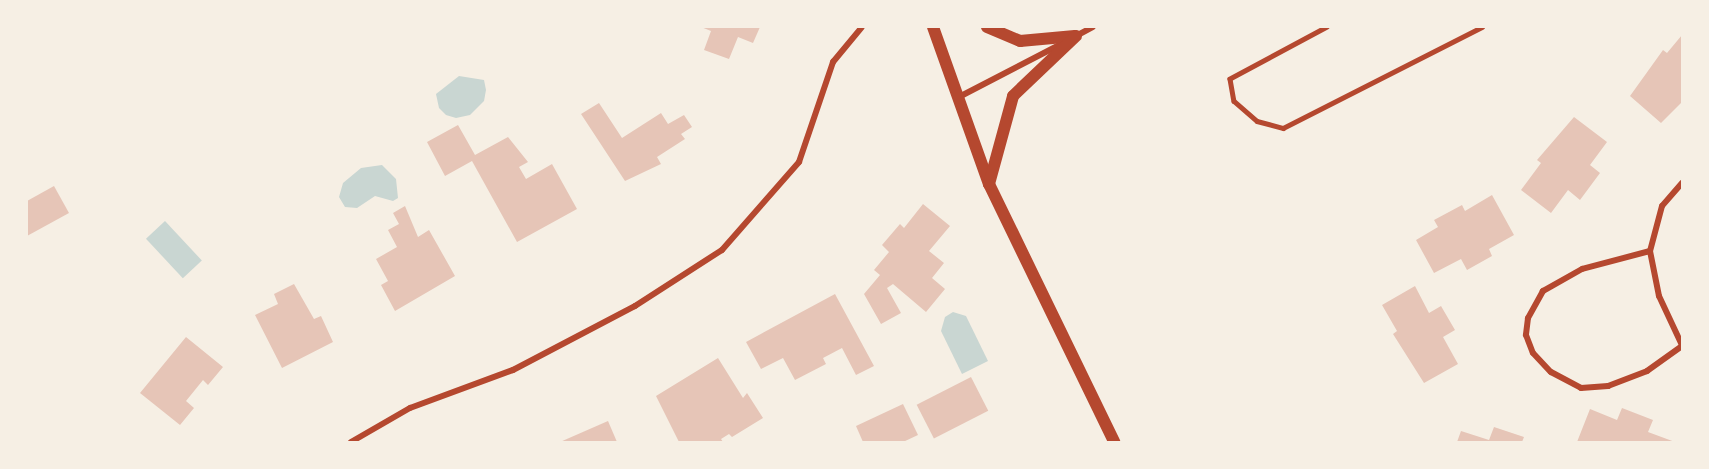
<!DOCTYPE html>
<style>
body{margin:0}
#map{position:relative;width:1709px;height:469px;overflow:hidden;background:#f6efe4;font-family:Helvetica,sans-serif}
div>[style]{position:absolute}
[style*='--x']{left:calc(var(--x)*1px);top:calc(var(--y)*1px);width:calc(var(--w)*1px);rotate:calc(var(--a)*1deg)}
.water>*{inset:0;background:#c9d6d2;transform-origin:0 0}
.building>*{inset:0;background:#e6c5b7;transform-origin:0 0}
.service>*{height:4.5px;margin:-2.25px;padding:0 2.25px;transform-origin:2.25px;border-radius:2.25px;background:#b5482f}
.minor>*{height:6px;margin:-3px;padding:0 3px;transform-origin:3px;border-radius:3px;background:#b5482f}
.secondary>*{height:12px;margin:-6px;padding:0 6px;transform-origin:6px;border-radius:6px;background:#b5482f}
span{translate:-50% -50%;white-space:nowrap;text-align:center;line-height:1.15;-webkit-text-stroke:4.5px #f6efe4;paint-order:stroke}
.frame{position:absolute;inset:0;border:28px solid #f6efe4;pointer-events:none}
</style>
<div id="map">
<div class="water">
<div style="clip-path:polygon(459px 76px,484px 80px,486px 90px,484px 101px,470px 115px,456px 118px,446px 115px,439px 108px,436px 94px)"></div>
<div style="clip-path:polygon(382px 165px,396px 179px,398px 198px,393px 201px,375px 196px,357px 208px,345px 207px,339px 197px,343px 183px,361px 168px)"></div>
<div style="left:165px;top:221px;width:54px;height:26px;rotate:47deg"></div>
<div style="clip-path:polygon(953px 312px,966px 316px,988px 361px,962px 374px,941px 331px,945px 317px)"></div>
</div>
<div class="building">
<div style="clip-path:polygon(701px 27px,760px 27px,753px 43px,738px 37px,729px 59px,704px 50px,711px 31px)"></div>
<div style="clip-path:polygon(1682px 35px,1682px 102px,1661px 123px,1630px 96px,1663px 50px,1667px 53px)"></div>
<div style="clip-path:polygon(599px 103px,622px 138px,661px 113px,668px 124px,684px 115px,692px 127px,681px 134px,685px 139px,657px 157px,661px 164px,625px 181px,581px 114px)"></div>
<div style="clip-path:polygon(1574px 117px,1607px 142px,1590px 165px,1600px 173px,1580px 200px,1568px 190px,1551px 213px,1521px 190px,1541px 163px,1537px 160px)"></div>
<div style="clip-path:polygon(458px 125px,475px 155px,508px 137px,528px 162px,519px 167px,526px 179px,552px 164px,577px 209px,517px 242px,472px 161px,445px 176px,427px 142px)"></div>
<div style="clip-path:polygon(54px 186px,69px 213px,27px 236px,27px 201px)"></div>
<div style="clip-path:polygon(1492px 195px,1514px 235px,1489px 249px,1492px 256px,1467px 270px,1461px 259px,1434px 273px,1416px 240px,1438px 227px,1434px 220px,1462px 205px,1465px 211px)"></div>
<div style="clip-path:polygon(923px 204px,950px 226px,929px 251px,944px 263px,932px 278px,945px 289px,926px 312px,893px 284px,887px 288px,901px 313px,881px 324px,864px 294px,880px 275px,874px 270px,889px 252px,882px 245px,900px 224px,904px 228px)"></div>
<div style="clip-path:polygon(405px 206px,418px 237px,429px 230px,455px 276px,395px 311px,381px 285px,388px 281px,376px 259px,397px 247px,388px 230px,399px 224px,393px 213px)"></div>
<div style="clip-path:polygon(294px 284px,314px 319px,321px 316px,333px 342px,282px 368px,255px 315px,278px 304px,274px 294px)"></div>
<div style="clip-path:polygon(1415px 286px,1429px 313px,1441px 306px,1455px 330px,1443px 337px,1458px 364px,1424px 383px,1393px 334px,1397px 331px,1382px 305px)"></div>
<div style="clip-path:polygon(835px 294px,874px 366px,856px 375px,842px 348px,823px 358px,826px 364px,795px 380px,783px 358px,761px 369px,746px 342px)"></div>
<div style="clip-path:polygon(186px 337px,223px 367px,208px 385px,203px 380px,186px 401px,194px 408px,180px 425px,140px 393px)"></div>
<div style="clip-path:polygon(718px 358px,743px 398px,747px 393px,763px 418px,732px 437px,729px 434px,721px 439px,723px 442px,679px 442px,656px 396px)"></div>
<div style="left:971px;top:377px;width:38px;height:61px;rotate:63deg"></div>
<div style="clip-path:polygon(903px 404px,918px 435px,903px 442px,863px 442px,856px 426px)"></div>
<div style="clip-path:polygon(1622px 408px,1653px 420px,1648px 432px,1675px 442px,1577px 442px,1590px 409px,1617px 420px)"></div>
<div style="clip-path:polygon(608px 421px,617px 442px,560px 442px)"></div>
<div style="clip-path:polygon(1494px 427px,1524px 437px,1522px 442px,1457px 442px,1461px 431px,1489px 440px)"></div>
</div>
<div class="service">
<div style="--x:1327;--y:27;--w:110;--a:151.8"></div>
<div style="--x:1230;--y:79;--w:22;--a:80"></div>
<div style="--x:1234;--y:101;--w:30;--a:41"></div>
<div style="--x:1257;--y:121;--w:27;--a:15"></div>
<div style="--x:1283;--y:128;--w:223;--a:-26.9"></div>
</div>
<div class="minor">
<div style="--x:1074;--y:37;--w:21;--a:-28"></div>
<div style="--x:957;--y:98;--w:119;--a:-27.4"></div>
<div style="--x:1682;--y:183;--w:30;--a:131"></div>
<div style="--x:1662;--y:206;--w:47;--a:104.9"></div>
<div style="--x:1650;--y:251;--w:46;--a:78.7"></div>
<div style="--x:1659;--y:296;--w:54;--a:64.9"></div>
<div style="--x:1650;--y:251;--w:70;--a:165.2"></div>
<div style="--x:1582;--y:269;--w:45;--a:150.6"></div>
<div style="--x:1543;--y:291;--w:31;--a:119"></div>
<div style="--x:1528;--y:318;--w:17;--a:97"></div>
<div style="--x:1526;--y:335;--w:19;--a:69"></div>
<div style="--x:1533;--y:353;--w:26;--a:47"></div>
<div style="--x:1551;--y:372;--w:34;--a:28"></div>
<div style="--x:1581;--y:388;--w:27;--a:-4"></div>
<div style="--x:1608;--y:386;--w:42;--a:-21"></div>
<div style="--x:1647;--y:371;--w:43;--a:-35.5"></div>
<div style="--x:351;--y:442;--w:68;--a:-30"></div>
<div style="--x:410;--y:408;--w:110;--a:-20.3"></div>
<div style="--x:513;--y:370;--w:138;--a:-27.7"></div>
<div style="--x:635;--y:306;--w:103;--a:-32.8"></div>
<div style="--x:722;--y:250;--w:117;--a:-48.8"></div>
<div style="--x:799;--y:162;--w:106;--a:-71.2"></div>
<div style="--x:833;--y:62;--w:45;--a:-50.4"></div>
</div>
<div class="secondary">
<div style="--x:933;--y:27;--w:167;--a:70.4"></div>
<div style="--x:989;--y:184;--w:287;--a:64.1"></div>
<div style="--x:987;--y:27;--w:36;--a:23"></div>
<div style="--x:1020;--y:41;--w:55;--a:-5.2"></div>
<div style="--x:989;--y:184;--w:91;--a:-74.7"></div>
<div style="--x:1013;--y:96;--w:87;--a:-43.6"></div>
</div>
<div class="frame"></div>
</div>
